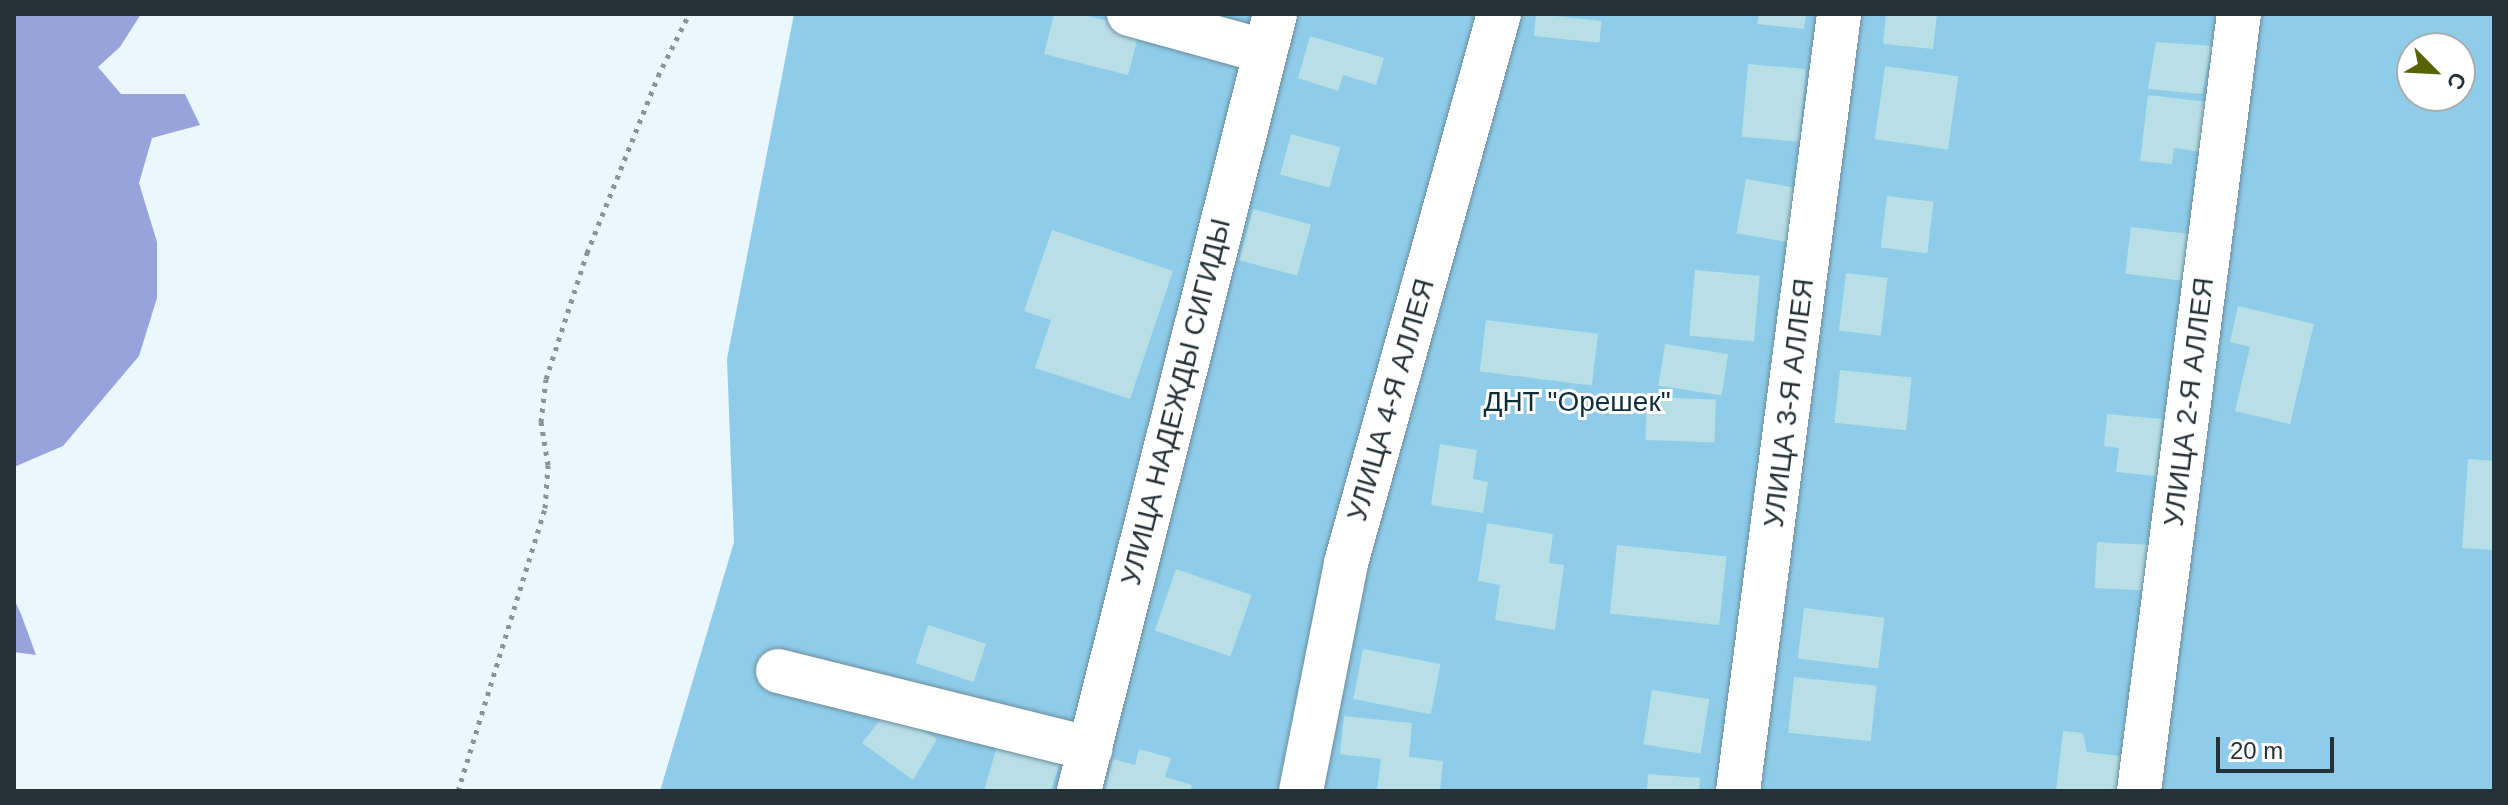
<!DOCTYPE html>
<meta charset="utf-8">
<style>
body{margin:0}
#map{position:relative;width:2508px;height:805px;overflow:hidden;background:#eaf7fe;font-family:Arial,sans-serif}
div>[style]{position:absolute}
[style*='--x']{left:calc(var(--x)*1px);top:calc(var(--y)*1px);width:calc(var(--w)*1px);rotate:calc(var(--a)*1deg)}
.green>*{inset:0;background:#8eccea}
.water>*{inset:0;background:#98a3dc}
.building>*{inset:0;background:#b8dfe5;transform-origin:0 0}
.path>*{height:5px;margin-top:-2.5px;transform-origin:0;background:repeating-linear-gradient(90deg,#87949a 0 4px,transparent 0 10px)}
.roads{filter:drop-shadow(0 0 2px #6c8b9a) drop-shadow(0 0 2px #6c8b9a)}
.street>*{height:44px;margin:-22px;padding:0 22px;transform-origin:22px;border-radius:22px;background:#fff}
span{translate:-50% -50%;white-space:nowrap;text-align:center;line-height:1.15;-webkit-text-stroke:6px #fff;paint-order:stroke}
.street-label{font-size:28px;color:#253238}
.park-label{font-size:28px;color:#0e2e3c}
.frame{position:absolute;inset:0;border:16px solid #253238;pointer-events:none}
.north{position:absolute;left:2396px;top:32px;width:80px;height:80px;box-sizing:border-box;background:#fff;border:2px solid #a8adaf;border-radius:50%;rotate:114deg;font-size:22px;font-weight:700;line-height:32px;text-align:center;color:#253238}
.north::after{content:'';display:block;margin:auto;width:28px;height:36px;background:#576305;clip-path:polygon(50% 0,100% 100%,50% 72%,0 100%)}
.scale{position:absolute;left:2216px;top:737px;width:118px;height:36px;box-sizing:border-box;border:4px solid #253238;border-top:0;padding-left:10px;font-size:24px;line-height:28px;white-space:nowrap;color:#253238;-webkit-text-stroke:6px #fff;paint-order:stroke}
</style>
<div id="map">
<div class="green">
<div style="clip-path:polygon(evenodd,794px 14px,2494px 14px,2494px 791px,660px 791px,734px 542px,727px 359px,794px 14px,2412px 48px,2460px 48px,2460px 96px,2412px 96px,2412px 48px)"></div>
</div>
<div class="water">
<div style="clip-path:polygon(14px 14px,141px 14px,120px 47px,98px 67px,121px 94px,185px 94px,200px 125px,152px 138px,139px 183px,157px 242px,157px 298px,139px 356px,63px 446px,14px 467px)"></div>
<div style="clip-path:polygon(14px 599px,21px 614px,36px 655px,14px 652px)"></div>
</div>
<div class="building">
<div style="clip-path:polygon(1054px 14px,1079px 14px,1140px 29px,1128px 75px,1044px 54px)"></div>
<div style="left:1536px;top:14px;width:66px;height:22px;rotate:6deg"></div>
<div style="clip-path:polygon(1759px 14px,1806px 14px,1804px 29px,1757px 24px)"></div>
<div style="clip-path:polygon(1886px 14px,1937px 14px,1933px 49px,1883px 44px)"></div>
<div style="clip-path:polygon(1310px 36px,1384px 58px,1376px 85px,1343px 75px,1338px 91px,1298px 78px)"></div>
<div style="clip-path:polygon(2156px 42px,2212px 46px,2202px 94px,2148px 89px)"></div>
<div style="left:1748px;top:64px;width:58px;height:73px;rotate:5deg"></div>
<div style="left:1885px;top:66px;width:74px;height:74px;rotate:8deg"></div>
<div style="clip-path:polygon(2148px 95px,2208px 102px,2203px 152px,2174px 148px,2172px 164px,2140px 161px)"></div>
<div style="left:1291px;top:134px;width:51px;height:42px;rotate:15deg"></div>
<div style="left:1746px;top:179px;width:55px;height:55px;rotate:10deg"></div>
<div style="left:1887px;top:196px;width:47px;height:52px;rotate:7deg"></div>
<div style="left:1253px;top:209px;width:60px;height:53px;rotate:15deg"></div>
<div style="left:2131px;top:227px;width:62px;height:47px;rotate:7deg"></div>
<div style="clip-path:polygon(1052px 230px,1173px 271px,1130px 399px,1035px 368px,1051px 320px,1024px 311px)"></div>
<div style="left:1695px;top:270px;width:65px;height:66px;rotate:5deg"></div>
<div style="left:1846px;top:273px;width:42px;height:58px;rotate:7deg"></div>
<div style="clip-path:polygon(2238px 306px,2314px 324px,2290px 424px,2235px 411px,2250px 347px,2230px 342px)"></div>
<div style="left:1486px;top:320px;width:113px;height:52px;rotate:7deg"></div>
<div style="left:1665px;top:344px;width:64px;height:42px;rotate:9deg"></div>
<div style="left:1840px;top:370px;width:72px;height:53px;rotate:6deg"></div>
<div style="left:1647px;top:397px;width:69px;height:43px;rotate:2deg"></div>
<div style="clip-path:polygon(2107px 414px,2162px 419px,2156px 476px,2116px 472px,2119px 448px,2104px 446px)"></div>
<div style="clip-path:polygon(1440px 444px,1477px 450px,1473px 479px,1488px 482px,1483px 513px,1431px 505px)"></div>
<div style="clip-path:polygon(2468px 459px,2494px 461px,2494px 550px,2462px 548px)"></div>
<div style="clip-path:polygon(1487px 523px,1553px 534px,1549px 563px,1564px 565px,1555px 630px,1495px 620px,1500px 585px,1478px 581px)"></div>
<div style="left:2097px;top:542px;width:51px;height:46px;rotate:3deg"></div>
<div style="left:1617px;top:545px;width:110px;height:69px;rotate:6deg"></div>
<div style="left:1176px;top:569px;width:80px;height:65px;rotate:19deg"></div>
<div style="left:1804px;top:608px;width:81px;height:51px;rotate:7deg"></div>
<div style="left:928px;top:625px;width:61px;height:40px;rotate:18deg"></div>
<div style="left:1363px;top:649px;width:79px;height:51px;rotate:11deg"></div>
<div style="left:1794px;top:677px;width:83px;height:56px;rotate:6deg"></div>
<div style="left:1652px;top:690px;width:58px;height:55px;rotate:9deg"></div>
<div style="clip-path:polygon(888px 710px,937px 739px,913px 780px,862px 743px)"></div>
<div style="clip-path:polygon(1344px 716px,1412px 723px,1409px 757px,1443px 761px,1440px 791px,1377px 791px,1381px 759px,1340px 754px)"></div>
<div style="clip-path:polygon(2063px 731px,2083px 733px,2087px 752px,2129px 757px,2125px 791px,2056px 791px)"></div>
<div style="clip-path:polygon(997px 746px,1059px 764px,1051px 791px,984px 791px)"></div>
<div style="clip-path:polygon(1139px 749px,1171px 758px,1165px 777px,1192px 785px,1190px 791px,1105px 791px,1113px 759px,1135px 765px)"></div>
<div style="clip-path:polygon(1648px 774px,1700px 778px,1699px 791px,1647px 791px)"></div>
</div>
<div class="path">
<div style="--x:458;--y:791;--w:296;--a:-72.9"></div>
<div style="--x:545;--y:508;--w:43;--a:-86"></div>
<div style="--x:548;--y:465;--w:44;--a:-99.2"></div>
<div style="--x:541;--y:422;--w:43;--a:-83.4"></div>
<div style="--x:546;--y:379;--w:133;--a:-72"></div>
<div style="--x:587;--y:253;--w:191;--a:-68.1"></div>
<div style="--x:658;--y:76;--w:69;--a:-63.4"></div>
</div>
<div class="roads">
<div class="street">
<div style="--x:1129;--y:14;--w:139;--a:15.4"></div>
<div style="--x:778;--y:671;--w:322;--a:14"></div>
<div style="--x:1079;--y:791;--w:801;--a:-75.84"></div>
<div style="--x:1301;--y:791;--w:232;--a:-78.8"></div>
<div style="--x:1346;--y:563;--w:570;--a:-74.43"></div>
<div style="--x:1738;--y:791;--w:784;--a:-82.59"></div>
<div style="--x:2139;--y:791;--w:783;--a:-82.67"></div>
</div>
</div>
<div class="street-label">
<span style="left:1391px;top:400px;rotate:-74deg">УЛИЦА 4-Я АЛЛЕЯ</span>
<span style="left:1176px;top:402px;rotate:-76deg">УЛИЦА НАДЕЖДЫ СИГИДЫ</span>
<span style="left:2189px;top:402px;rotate:-83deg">УЛИЦА 2-Я АЛЛЕЯ</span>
<span style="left:1789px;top:403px;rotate:-83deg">УЛИЦА 3-Я АЛЛЕЯ</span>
</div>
<div class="park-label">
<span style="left:1577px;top:402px">ДНТ "Орешек"</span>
</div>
<div class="frame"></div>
<div class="north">С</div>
<div class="scale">20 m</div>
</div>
